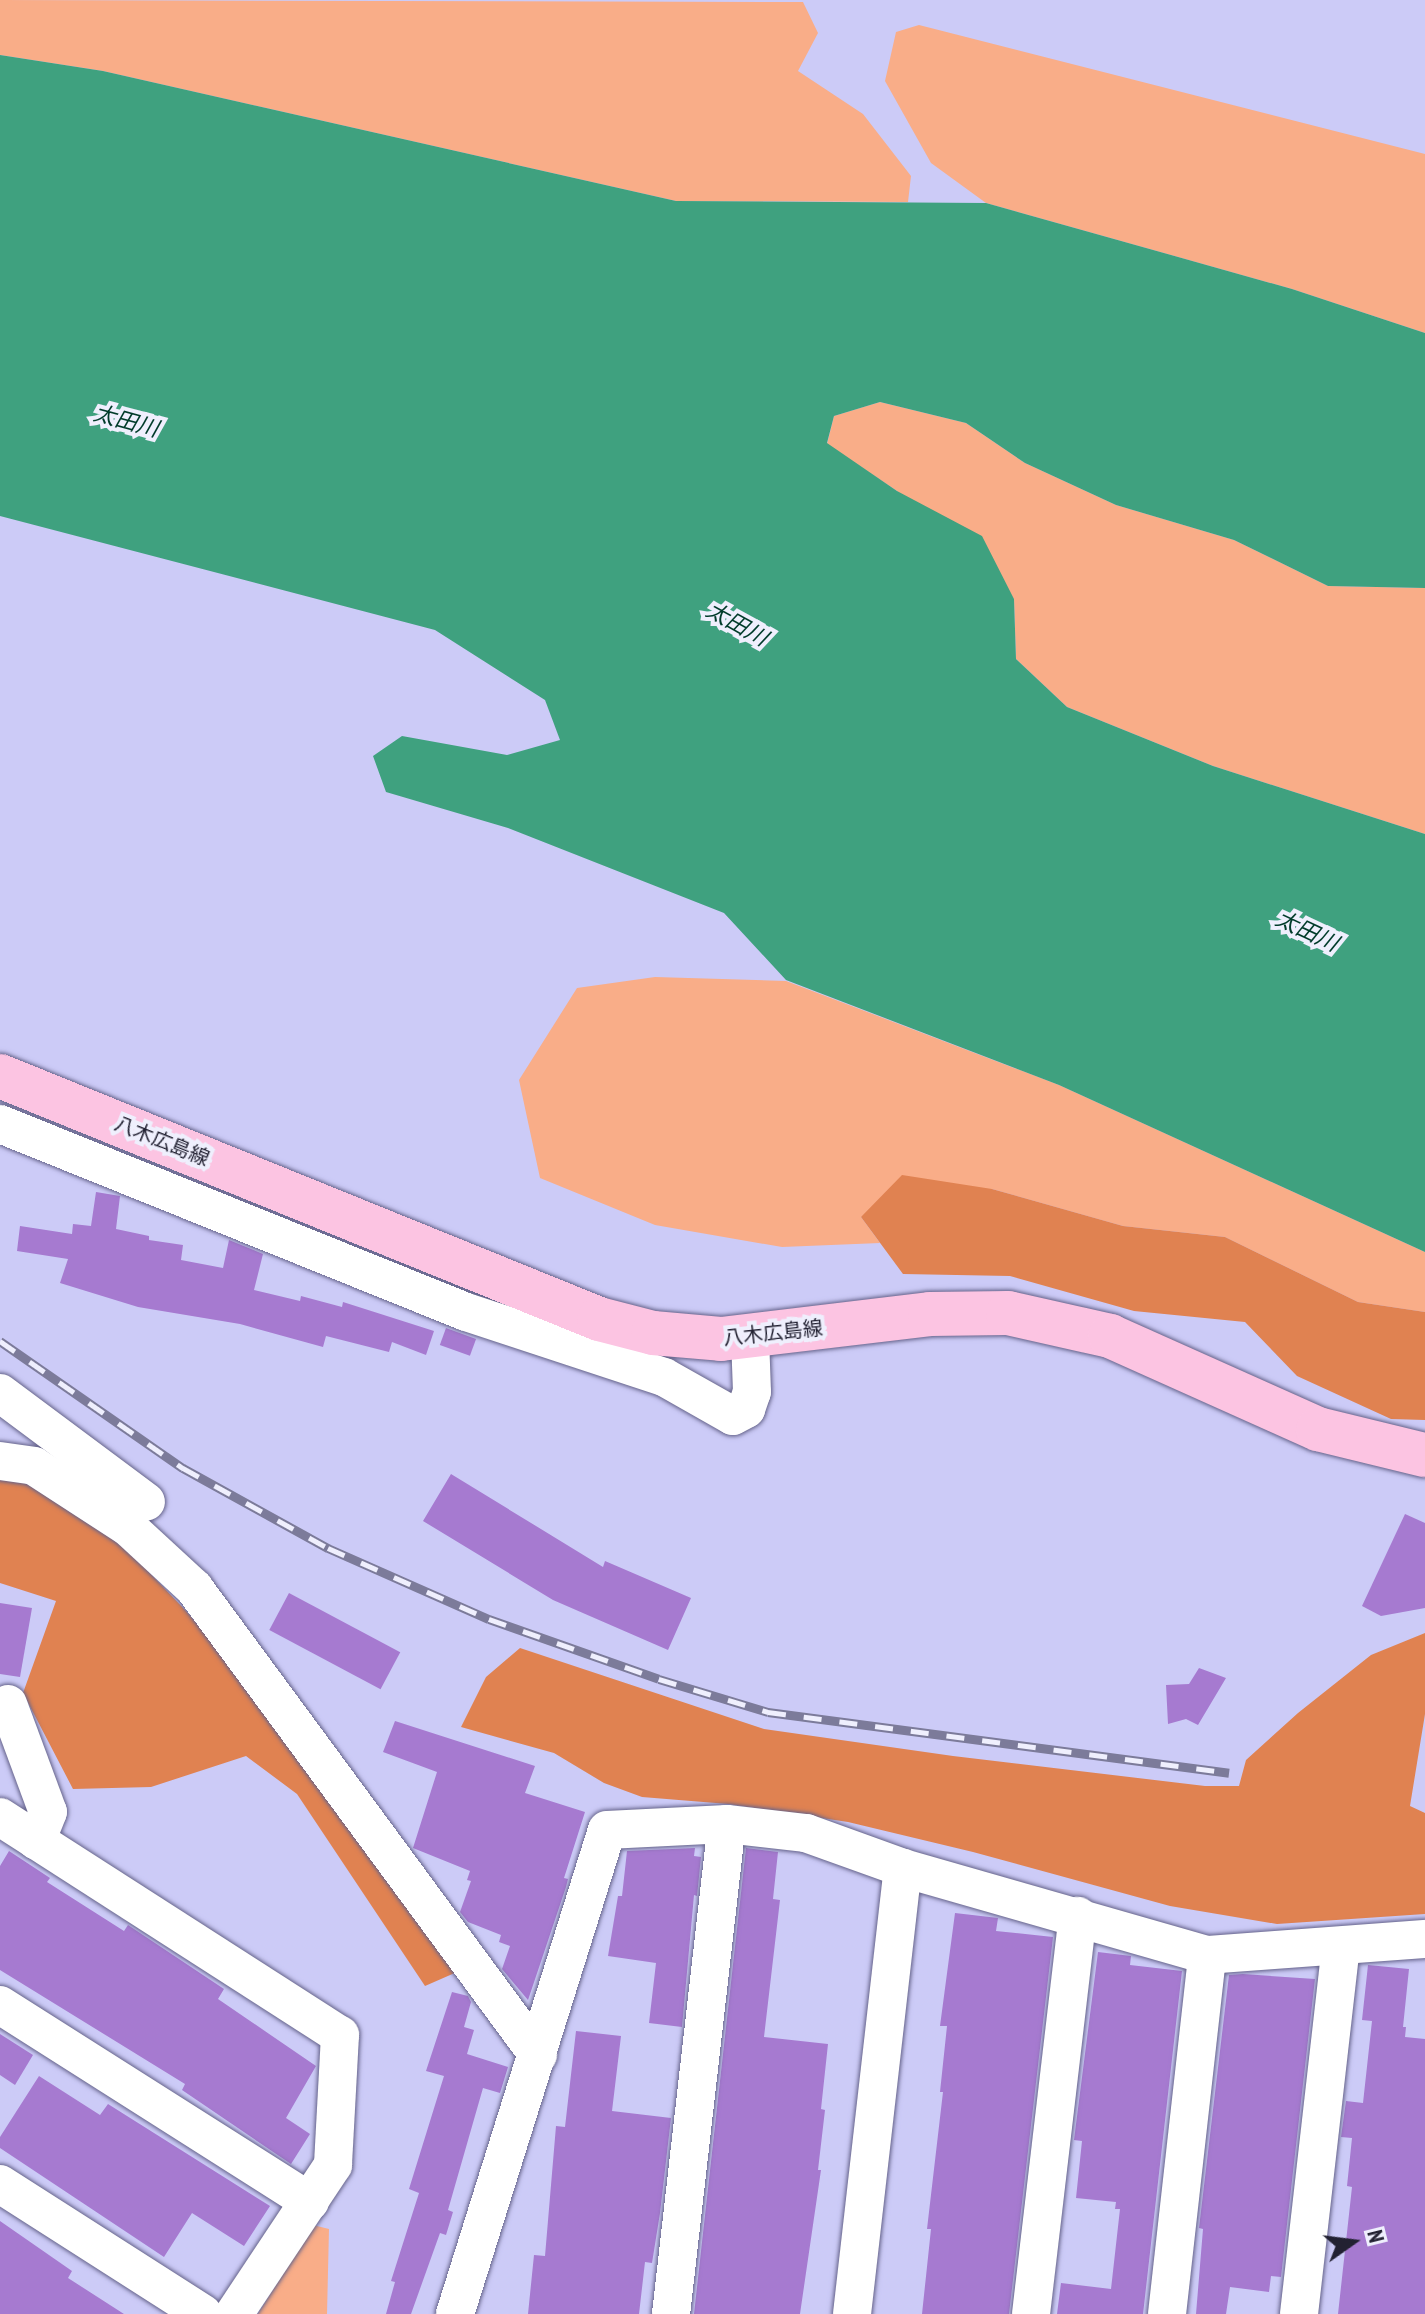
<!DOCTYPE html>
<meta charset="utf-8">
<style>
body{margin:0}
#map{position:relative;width:1425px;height:2314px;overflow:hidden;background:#cccbf7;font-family:"PT Sans Narrow","Noto Sans JP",sans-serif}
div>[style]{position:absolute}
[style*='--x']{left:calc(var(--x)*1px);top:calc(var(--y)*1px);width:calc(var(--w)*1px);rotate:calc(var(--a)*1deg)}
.green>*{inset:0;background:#f9ad88}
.forest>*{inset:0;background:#e08251}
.water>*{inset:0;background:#3fa17f}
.building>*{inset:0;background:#a67ad0;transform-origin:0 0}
.roads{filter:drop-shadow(0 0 2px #65638a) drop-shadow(0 0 2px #65638a)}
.minor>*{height:38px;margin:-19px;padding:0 19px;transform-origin:19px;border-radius:19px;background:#fff}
.major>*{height:44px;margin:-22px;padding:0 22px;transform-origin:22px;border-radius:22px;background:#fcc4e2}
.rail>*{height:9px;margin-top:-4.5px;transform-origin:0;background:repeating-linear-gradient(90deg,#efeffd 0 18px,#7c7b9a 0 36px);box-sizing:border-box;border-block:2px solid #7c7b9a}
span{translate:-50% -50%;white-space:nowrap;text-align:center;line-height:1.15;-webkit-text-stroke:8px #efeffd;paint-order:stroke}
.street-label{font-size:20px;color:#222132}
.water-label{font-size:22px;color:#003b2a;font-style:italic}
.north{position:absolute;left:1313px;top:2202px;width:80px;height:80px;-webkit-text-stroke:6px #efeffd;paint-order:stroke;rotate:76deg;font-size:22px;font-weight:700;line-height:32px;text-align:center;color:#222132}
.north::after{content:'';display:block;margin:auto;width:28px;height:36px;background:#222132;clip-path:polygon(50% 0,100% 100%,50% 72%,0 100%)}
</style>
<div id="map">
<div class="green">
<div style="clip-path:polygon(0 0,803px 2px,818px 33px,798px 71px,863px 114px,911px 176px,908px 202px,676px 201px,103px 71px,0 55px)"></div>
<div style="clip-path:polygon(919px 25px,1425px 154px,1425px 333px,1292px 289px,986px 203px,931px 163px,885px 81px,896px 32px)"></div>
<div style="clip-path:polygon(880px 402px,966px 423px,1025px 463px,1116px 505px,1234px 540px,1328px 586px,1425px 588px,1425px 834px,1213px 766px,1067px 707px,1016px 659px,1014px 599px,897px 491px,827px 444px,834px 416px)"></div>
<div style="clip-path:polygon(655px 977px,786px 981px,1059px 1085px,1425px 1252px,1425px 1312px,1358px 1302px,1225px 1237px,1123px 1226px,992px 1189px,861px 1217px,880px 1243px,782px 1247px,655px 1225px,540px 1178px,519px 1080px,577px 988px)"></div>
<div style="clip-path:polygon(313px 2225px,329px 2229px,327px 2314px,258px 2314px)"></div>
</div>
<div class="forest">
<div style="clip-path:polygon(902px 1175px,992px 1189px,1123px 1226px,1225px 1237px,1358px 1302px,1425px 1312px,1425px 1420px,1391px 1419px,1297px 1376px,1245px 1322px,1134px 1311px,1010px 1276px,903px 1274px,861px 1217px)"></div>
<div style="clip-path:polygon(0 1478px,31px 1482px,123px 1545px,186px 1611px,269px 1710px,457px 1972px,425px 1986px,297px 1794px,246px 1756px,151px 1787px,73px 1789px,23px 1693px,56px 1601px,0 1583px)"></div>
<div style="clip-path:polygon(1425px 1633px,1425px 1714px,1410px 1806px,1425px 1813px,1425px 1914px,1277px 1924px,1170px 1906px,973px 1852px,848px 1822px,728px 1804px,642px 1797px,604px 1783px,554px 1753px,461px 1727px,486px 1677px,520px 1648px,764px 1729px,953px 1756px,1205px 1786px,1239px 1786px,1246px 1760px,1298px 1713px,1371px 1655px)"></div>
</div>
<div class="water">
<div style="clip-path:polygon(0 55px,103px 71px,676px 201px,986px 203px,1292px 289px,1425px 333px,1425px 588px,1328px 586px,1234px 540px,1116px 505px,1025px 463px,966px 423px,880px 402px,834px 416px,827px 443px,897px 491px,982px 536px,1014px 599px,1016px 659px,1067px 707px,1213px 766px,1425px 834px,1425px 1252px,1059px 1085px,786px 980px,724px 913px,508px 828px,386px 792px,373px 756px,402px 736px,507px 755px,560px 740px,545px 700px,435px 630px,0 516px)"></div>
</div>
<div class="building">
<div style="clip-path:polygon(96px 1192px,120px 1196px,116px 1229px,149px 1236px,149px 1240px,183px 1245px,181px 1260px,223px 1268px,229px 1240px,263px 1254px,254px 1290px,300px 1301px,301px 1296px,342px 1307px,343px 1302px,434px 1331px,426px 1355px,392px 1342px,389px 1352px,326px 1336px,323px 1347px,240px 1324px,138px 1307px,60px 1283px,68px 1259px,17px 1251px,20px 1226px,72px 1234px,73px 1224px,91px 1226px)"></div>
<div style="left:446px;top:1328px;width:32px;height:18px;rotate:20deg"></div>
<div style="clip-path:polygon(451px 1474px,603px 1567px,605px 1561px,691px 1598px,668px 1650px,553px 1600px,423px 1521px)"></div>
<div style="clip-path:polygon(1405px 1514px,1425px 1523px,1425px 1608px,1381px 1616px,1362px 1606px)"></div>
<div style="left:289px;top:1593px;width:126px;height:42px;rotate:28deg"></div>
<div style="clip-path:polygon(0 1603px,32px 1608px,20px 1677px,0 1674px)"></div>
<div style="clip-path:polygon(1199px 1668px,1226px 1678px,1198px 1725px,1186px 1719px,1168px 1724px,1166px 1685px,1189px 1684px)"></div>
<div style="clip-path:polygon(395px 1721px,535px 1766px,525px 1793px,585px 1812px,564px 1878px,568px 1879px,566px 1887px,528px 2000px,502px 1969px,510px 1946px,499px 1942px,501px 1935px,468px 1922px,460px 1912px,471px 1881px,467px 1880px,470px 1871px,413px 1848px,437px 1772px,383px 1752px)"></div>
<div style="clip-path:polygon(695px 1848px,694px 1856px,701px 1857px,697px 1896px,694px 1895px,682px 2027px,649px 2023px,656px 1963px,608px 1956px,618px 1896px,622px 1896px,627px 1851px)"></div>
<div style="clip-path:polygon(746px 1848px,778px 1852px,773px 1899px,780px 1900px,764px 2037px,828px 2044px,821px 2109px,825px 2110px,818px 2170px,821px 2170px,800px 2314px,694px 2314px)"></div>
<div style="clip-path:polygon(9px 1851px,50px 1878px,47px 1882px,124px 1931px,128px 1925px,224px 1989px,218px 1999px,316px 2066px,286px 2118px,310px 2134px,291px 2164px,182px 2090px,185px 2084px,0 1970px,0 1866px)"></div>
<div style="clip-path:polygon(955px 1913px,998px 1918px,996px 1931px,1053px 1937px,1009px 2314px,922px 2314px,931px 2229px,927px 2229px,943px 2092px,940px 2092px,947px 2026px,940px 2026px)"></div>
<div style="clip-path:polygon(1098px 1952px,1131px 1956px,1130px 1965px,1182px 1971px,1143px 2314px,1057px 2314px,1061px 2283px,1111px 2289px,1120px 2209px,1115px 2209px,1116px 2202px,1076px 2198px,1082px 2141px,1074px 2140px)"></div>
<div style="clip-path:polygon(1368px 1965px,1409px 1969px,1403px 2027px,1406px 2027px,1405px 2037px,1425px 2039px,1425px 2314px,1338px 2314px,1352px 2187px,1347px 2186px,1352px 2138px,1341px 2137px,1346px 2101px,1363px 2103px,1372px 2021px,1362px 2020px)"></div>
<div style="clip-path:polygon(1243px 1974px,1315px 1979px,1281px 2277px,1271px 2276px,1269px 2292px,1230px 2287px,1226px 2314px,1196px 2314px,1203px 2229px,1199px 2228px,1229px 1975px)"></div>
<div style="clip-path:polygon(452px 1992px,468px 1996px,471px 2002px,464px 2027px,474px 2030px,467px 2054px,508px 2067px,500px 2093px,483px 2088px,448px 2210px,453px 2212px,446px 2235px,440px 2233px,411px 2314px,386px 2314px,395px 2282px,391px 2281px,419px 2193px,409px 2189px,444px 2076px,426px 2071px)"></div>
<div style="clip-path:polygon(576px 2031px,621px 2036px,612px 2111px,671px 2118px,660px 2213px,652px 2263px,645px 2262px,639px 2314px,528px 2314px,534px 2255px,545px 2256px,556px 2126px,565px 2127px)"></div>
<div style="clip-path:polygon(0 2034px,33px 2055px,15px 2085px,0 2075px)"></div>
<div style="clip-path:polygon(39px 2076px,100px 2115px,108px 2104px,270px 2206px,244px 2246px,192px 2213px,164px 2257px,0 2148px,0 2137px)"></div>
<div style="clip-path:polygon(0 2221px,72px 2271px,68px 2278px,124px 2314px,0 2314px)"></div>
</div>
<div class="roads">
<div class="minor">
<div style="--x:0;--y:1124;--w:502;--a:21.97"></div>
<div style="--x:466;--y:1312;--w:208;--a:18.2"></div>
<div style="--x:664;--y:1377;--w:79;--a:29.5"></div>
<div style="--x:733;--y:1416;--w:15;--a:-28"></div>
<div style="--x:746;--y:1409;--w:18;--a:-71"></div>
<div style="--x:752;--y:1392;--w:55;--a:-92.1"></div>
<div style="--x:0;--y:1393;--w:182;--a:36.7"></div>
<div style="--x:0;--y:1461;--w:34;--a:8"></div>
<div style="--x:34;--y:1466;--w:112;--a:33"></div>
<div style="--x:128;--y:1527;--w:90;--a:42.7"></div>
<div style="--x:194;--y:1588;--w:580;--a:53.62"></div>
<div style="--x:8;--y:1704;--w:115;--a:69.7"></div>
<div style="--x:48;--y:1812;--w:31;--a:112"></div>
<div style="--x:0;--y:1817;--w:404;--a:32.7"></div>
<div style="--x:340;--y:2035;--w:130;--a:93.1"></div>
<div style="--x:333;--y:2165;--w:179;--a:123.6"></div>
<div style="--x:0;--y:2005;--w:367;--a:32.4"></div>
<div style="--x:0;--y:2184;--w:241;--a:32.6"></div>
<div style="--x:455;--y:2314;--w:507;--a:-72.57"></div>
<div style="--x:607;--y:1830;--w:120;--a:-2.9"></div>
<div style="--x:727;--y:1824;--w:80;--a:6.5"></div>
<div style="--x:806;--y:1833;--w:103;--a:19.8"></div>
<div style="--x:903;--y:1868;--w:316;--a:16"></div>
<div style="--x:1207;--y:1955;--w:219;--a:-4.2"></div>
<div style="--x:671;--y:2314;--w:493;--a:-83.5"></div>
<div style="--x:852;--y:2314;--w:449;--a:-83.5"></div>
<div style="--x:1031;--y:2314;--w:401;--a:-83.3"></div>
<div style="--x:1167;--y:2314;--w:361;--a:-83.6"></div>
<div style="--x:1299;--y:2314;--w:368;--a:-83.5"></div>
</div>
<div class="major">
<div style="--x:0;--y:1076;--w:646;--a:22.08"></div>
<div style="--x:599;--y:1319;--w:56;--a:14.5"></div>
<div style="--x:653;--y:1333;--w:68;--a:5"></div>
<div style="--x:721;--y:1339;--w:210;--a:-6.8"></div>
<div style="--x:930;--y:1314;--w:78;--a:-0.7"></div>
<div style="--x:1008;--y:1313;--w:105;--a:12.7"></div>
<div style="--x:1110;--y:1336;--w:228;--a:24.1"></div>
<div style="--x:1318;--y:1429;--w:110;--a:13.7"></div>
</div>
</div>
<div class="rail">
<div style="--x:0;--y:1341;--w:223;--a:34.8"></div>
<div style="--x:183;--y:1468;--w:166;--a:28.9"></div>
<div style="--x:328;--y:1548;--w:176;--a:23.8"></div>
<div style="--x:489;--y:1619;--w:180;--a:19.4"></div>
<div style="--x:659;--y:1679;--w:114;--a:16.8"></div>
<div style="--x:768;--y:1712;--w:465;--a:7.5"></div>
</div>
<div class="street-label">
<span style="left:162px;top:1141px;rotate:22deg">八木広島線</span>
<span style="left:773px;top:1333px;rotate:-6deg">八木広島線</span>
</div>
<div class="water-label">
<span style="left:126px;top:421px;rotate:15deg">太田川</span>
<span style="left:737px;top:624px;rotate:29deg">太田川</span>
<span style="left:1307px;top:931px;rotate:25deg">太田川</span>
</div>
<div class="north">N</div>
</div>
